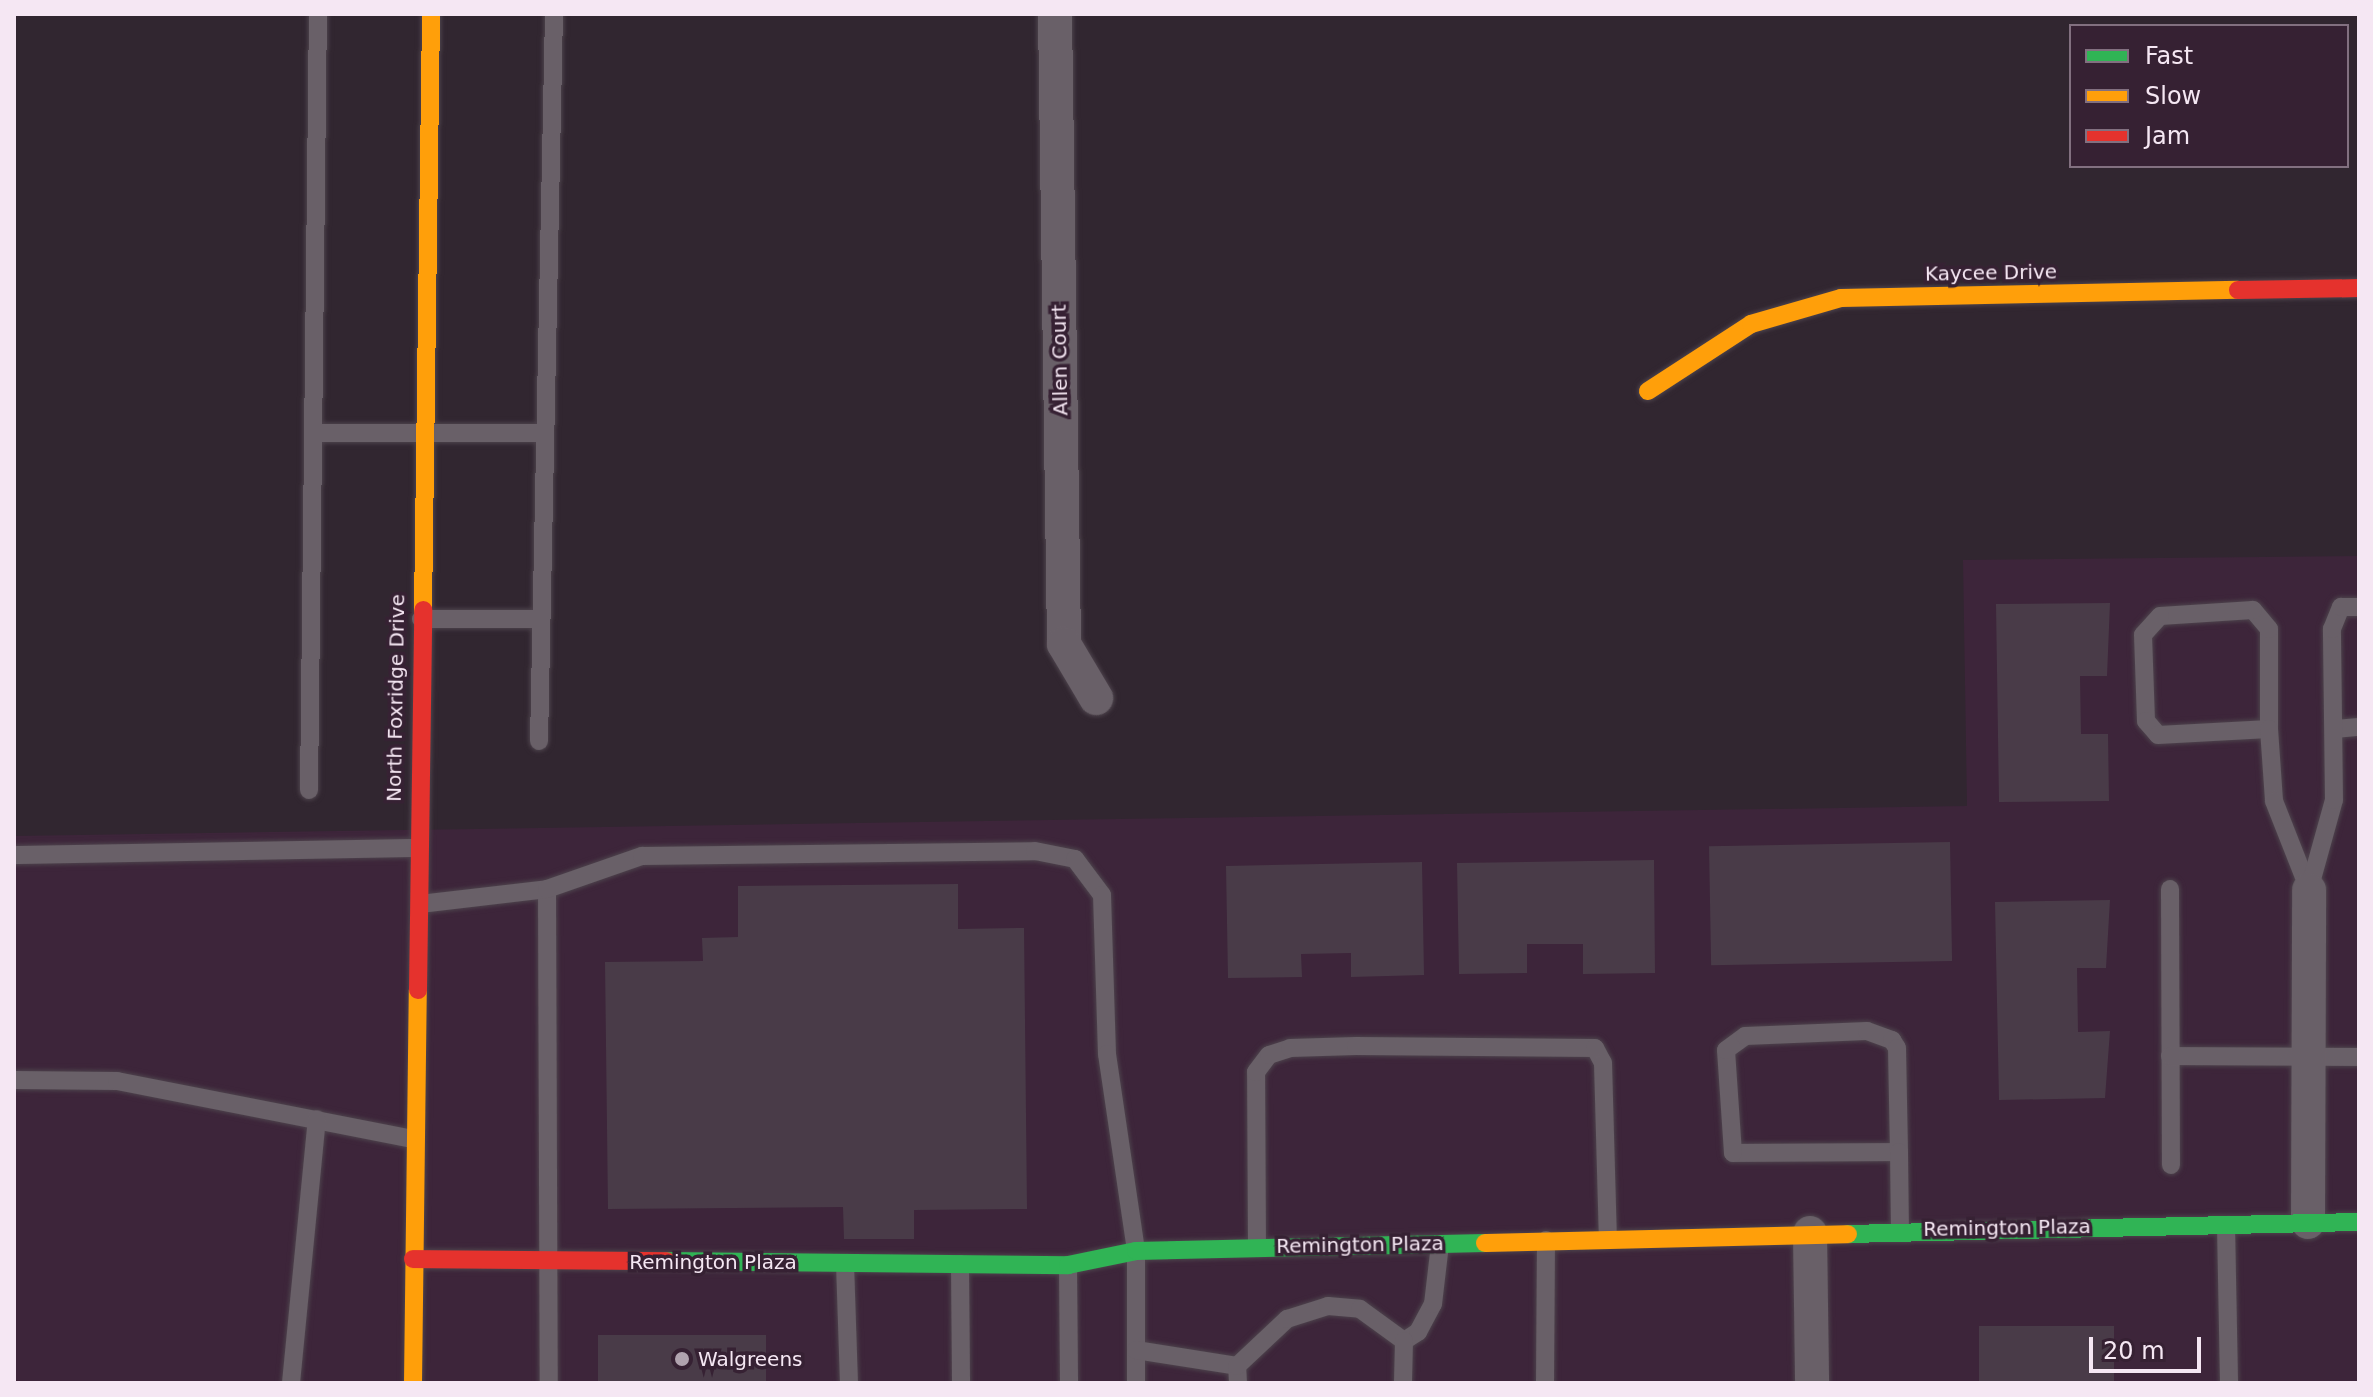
<!DOCTYPE html>
<style>
body{margin:0}
#map{position:relative;width:2373px;height:1397px;overflow:hidden;background:#312630;font-family:"DejaVu Sans",sans-serif}
div>[style]{position:absolute}
[style*='--x']{left:calc(var(--x)*1px);top:calc(var(--y)*1px);width:calc(var(--w)*1px);rotate:calc(var(--a)*1deg)}
.built>*{inset:0;background:#3d253a}
.building>*{inset:0;background:#493b48;transform-origin:0 0}
.roads{filter:drop-shadow(0 0 2px #4d434c) drop-shadow(0 0 2px #4d434c)}
.lane>*{height:18px;margin:-9px;padding:0 9px;transform-origin:9px;border-radius:9px;background:#696068}
.street>*{height:34px;margin:-17px;padding:0 17px;transform-origin:17px;border-radius:17px;background:#696068}
.fast>*{height:18px;margin:-9px;padding:0 9px;transform-origin:9px;border-radius:9px;background:#30b455}
.slow>*{height:18px;margin:-9px;padding:0 9px;transform-origin:9px;border-radius:9px;background:#ff9f0a}
.jam>*{height:18px;margin:-9px;padding:0 9px;transform-origin:9px;border-radius:9px;background:#e5322d}
.dots>*{width:22px;height:22px;translate:-50% -50%;box-sizing:border-box;border:4px solid #362133;border-radius:50%}
span{translate:-50% -50%;white-space:nowrap;text-align:center;line-height:1.15;-webkit-text-stroke:7px #362133;paint-order:stroke}
.street-label{font-size:20px;color:#f5e7f3}
.poi-label{font-size:20px;color:#f5e7f3}
.left{translate:0 -50%;text-align:left}
.frame{position:absolute;inset:0;border:16px solid #f5e7f3;pointer-events:none}
.legend{position:absolute;left:2069px;top:24px;width:280px;height:144px;box-sizing:border-box;background:#362133;border:2px solid #827080;margin:0;padding:10px 14px;list-style:none;font-size:24px;color:#f5e7f3}
.legend li{display:flex;align-items:center;gap:16px;height:40px}
.legend b{width:40px;border:2px solid #827080}
.scale{position:absolute;left:2089px;top:1337px;width:112px;height:36px;box-sizing:border-box;border:4px solid #f5e7f3;border-top:0;padding-left:10px;font-size:24px;line-height:28px;white-space:nowrap;color:#f5e7f3;-webkit-text-stroke:6px #362133;paint-order:stroke}
</style>
<div id="map">
<div class="built">
<div style="clip-path:polygon(2359px 556px,2359px 1383px,14px 1383px,14px 836px,1967px 806px,1963px 560px)"></div>
</div>
<div class="building">
<div style="clip-path:polygon(2110px 603px,2107px 676px,2080px 676px,2081px 734px,2108px 734px,2109px 801px,1999px 802px,1996px 604px)"></div>
<div style="left:1950px;top:842px;width:119px;height:241px;rotate:89deg"></div>
<div style="clip-path:polygon(1654px 860px,1655px 973px,1583px 974px,1583px 944px,1527px 944px,1527px 973px,1459px 974px,1457px 863px)"></div>
<div style="clip-path:polygon(1422px 862px,1424px 975px,1351px 977px,1351px 953px,1301px 954px,1302px 977px,1228px 978px,1226px 866px)"></div>
<div style="clip-path:polygon(958px 884px,958px 929px,1024px 928px,1027px 1209px,914px 1210px,914px 1239px,844px 1239px,843px 1207px,608px 1209px,605px 962px,703px 961px,702px 938px,738px 937px,738px 886px)"></div>
<div style="clip-path:polygon(2110px 900px,2106px 968px,2077px 968px,2078px 1032px,2110px 1031px,2105px 1098px,1999px 1100px,1995px 902px)"></div>
<div style="left:1979px;top:1326px;width:135px;height:57px"></div>
<div style="left:598px;top:1335px;width:168px;height:48px"></div>
</div>
<div class="roads">
<div class="lane">
<div style="--x:314;--y:433;--w:230;--a:0"></div>
<div style="--x:421;--y:619;--w:120;--a:0"></div>
<div style="--x:2269;--y:729;--w:100;--a:-90"></div>
<div style="--x:2269;--y:629;--w:25;--a:-130"></div>
<div style="--x:2253;--y:610;--w:93;--a:176.3"></div>
<div style="--x:2160;--y:616;--w:25;--a:132"></div>
<div style="--x:2143;--y:635;--w:86;--a:88"></div>
<div style="--x:2146;--y:721;--w:18;--a:49"></div>
<div style="--x:2158;--y:735;--w:111;--a:-3.1"></div>
<div style="--x:2269;--y:729;--w:72;--a:86"></div>
<div style="--x:2274;--y:801;--w:96;--a:68.5"></div>
<div style="--x:2335;--y:729;--w:24;--a:-5"></div>
<div style="--x:539;--y:741;--w:727;--a:-88.82"></div>
<div style="--x:309;--y:790;--w:776;--a:-89.34"></div>
<div style="--x:14;--y:855;--w:403;--a:-1"></div>
<div style="--x:547;--y:889;--w:494;--a:89.8"></div>
<div style="--x:2170;--y:889;--w:276;--a:89.8"></div>
<div style="--x:2309;--y:890;--w:93;--a:-74.5"></div>
<div style="--x:2334;--y:800;--w:171;--a:-90.7"></div>
<div style="--x:2332;--y:629;--w:24;--a:-68"></div>
<div style="--x:2341;--y:607;--w:18;--a:0"></div>
<div style="--x:420;--y:904;--w:128;--a:-6.7"></div>
<div style="--x:547;--y:889;--w:101;--a:-19.2"></div>
<div style="--x:642;--y:856;--w:393;--a:-0.7"></div>
<div style="--x:1035;--y:851;--w:41;--a:11.3"></div>
<div style="--x:1075;--y:859;--w:45;--a:53.1"></div>
<div style="--x:1102;--y:895;--w:159;--a:88.2"></div>
<div style="--x:1107;--y:1054;--w:199;--a:81.6"></div>
<div style="--x:1136;--y:1251;--w:132;--a:90"></div>
<div style="--x:2170;--y:1056;--w:189;--a:0.3"></div>
<div style="--x:14;--y:1080;--w:103;--a:0.6"></div>
<div style="--x:117;--y:1081;--w:302;--a:11.1"></div>
<div style="--x:1899;--y:1152;--w:166;--a:179.7"></div>
<div style="--x:1733;--y:1153;--w:103;--a:-93.9"></div>
<div style="--x:1726;--y:1050;--w:24;--a:-36"></div>
<div style="--x:1745;--y:1036;--w:122;--a:-2.3"></div>
<div style="--x:1867;--y:1031;--w:27;--a:20"></div>
<div style="--x:1892;--y:1040;--w:9;--a:58"></div>
<div style="--x:1897;--y:1048;--w:104;--a:88.9"></div>
<div style="--x:1899;--y:1152;--w:79;--a:89.3"></div>
<div style="--x:2226;--y:1225;--w:158;--a:88.9"></div>
<div style="--x:1257;--y:1248;--w:176;--a:-90.3"></div>
<div style="--x:1256;--y:1072;--w:21;--a:-53"></div>
<div style="--x:1269;--y:1055;--w:22;--a:-18"></div>
<div style="--x:1290;--y:1048;--w:66;--a:-1.7"></div>
<div style="--x:1356;--y:1046;--w:239;--a:0.5"></div>
<div style="--x:1595;--y:1048;--w:17;--a:62"></div>
<div style="--x:1603;--y:1063;--w:176;--a:88.4"></div>
<div style="--x:845;--y:1263;--w:120;--a:88.1"></div>
<div style="--x:960;--y:1264;--w:119;--a:89.5"></div>
<div style="--x:1068;--y:1265;--w:118;--a:89.5"></div>
<div style="--x:1404;--y:1341;--w:17;--a:-33"></div>
<div style="--x:1418;--y:1332;--w:32;--a:-62"></div>
<div style="--x:1433;--y:1304;--w:60;--a:-83.3"></div>
<div style="--x:1136;--y:1350;--w:102;--a:9"></div>
<div style="--x:291;--y:1383;--w:265;--a:-84.4"></div>
<div style="--x:1238;--y:1383;--w:17;--a:-93"></div>
<div style="--x:1237;--y:1366;--w:69;--a:-43.2"></div>
<div style="--x:1287;--y:1319;--w:43;--a:-17.6"></div>
<div style="--x:1328;--y:1306;--w:32;--a:5"></div>
<div style="--x:1360;--y:1309;--w:54;--a:36"></div>
<div style="--x:1404;--y:1341;--w:42;--a:91.4"></div>
<div style="--x:1545;--y:1383;--w:143;--a:-89.6"></div>
</div>
<div class="street">
<div style="--x:1055;--y:14;--w:630;--a:89.18"></div>
<div style="--x:1064;--y:644;--w:63;--a:59.3"></div>
<div style="--x:2308;--y:1222;--w:332;--a:-89.8"></div>
<div style="--x:1810;--y:1233;--w:150;--a:89.2"></div>
</div>
<div class="fast">
<div style="--x:1848;--y:1234;--w:511;--a:-1.35"></div>
<div style="--x:667;--y:1261;--w:401;--a:0.6"></div>
<div style="--x:1068;--y:1265;--w:69;--a:-11.6"></div>
<div style="--x:1136;--y:1251;--w:349;--a:-1.3"></div>
</div>
<div class="slow">
<div style="--x:1648;--y:391;--w:123;--a:-33"></div>
<div style="--x:1751;--y:324;--w:94;--a:-16.1"></div>
<div style="--x:1841;--y:298;--w:397;--a:-1.2"></div>
<div style="--x:423;--y:610;--w:596;--a:-89.23"></div>
<div style="--x:1485;--y:1243;--w:363;--a:-1.4"></div>
<div style="--x:413;--y:1383;--w:393;--a:-89.3"></div>
</div>
<div class="jam">
<div style="--x:2238;--y:290;--w:121;--a:-0.9"></div>
<div style="--x:418;--y:990;--w:380;--a:-89.2"></div>
<div style="--x:413;--y:1259;--w:254;--a:0.5"></div>
</div>
</div>
<div class="dots">
<div style="left:682px;top:1359px;background:#b0a3af"></div>
</div>
<div class="street-label">
<span style="left:1991px;top:273px;rotate:-1deg">Kaycee Drive</span>
<span style="left:1060px;top:360px;rotate:-91deg">Allen Court</span>
<span style="left:396px;top:698px;rotate:-89deg">North Foxridge Drive</span>
<span style="left:2007px;top:1228px;rotate:-1deg">Remington Plaza</span>
<span style="left:1360px;top:1245px;rotate:-1deg">Remington Plaza</span>
<span style="left:713px;top:1262px">Remington Plaza</span>
</div>
<div class="poi-label">
<span class="left" style="left:698px;top:1359px">Walgreens</span>
</div>
<div class="frame"></div>
<ul class="legend">
<li><b style="height:10px;background:#30b455"></b>Fast</li>
<li><b style="height:10px;background:#ff9f0a"></b>Slow</li>
<li><b style="height:10px;background:#e5322d"></b>Jam</li>
</ul>
<div class="scale">20 m</div>
</div>
